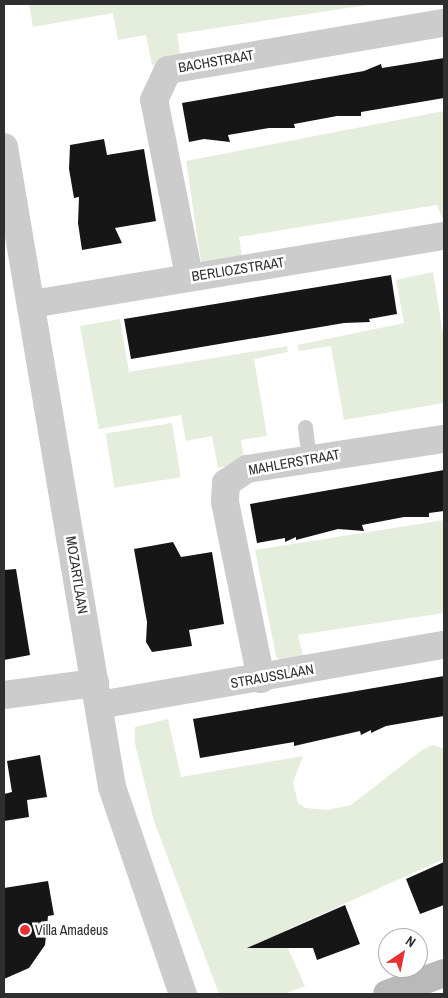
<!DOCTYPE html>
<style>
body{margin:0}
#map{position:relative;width:448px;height:998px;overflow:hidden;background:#fff;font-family:"Archivo Narrow",sans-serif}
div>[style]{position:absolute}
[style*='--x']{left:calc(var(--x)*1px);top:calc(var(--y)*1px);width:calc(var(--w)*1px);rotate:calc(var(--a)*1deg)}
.green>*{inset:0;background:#e5eddd;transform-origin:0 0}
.building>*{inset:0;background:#161616}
.service>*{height:15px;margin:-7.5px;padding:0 7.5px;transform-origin:7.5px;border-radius:7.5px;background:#ccc}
.minor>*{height:28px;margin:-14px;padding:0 14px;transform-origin:14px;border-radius:14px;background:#ccc}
.tertiary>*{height:28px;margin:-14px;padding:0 14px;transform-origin:14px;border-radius:14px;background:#ccc}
.secondary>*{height:28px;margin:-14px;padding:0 14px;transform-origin:14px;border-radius:14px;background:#b9b9b9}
.dots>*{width:14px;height:14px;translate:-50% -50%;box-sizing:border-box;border:2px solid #fff;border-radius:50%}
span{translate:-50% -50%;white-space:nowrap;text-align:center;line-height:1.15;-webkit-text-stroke:5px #fff;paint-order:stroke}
.street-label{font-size:14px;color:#2f2f2f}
.poi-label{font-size:14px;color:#2f2f2f}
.left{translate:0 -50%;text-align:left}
.frame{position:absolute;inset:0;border:5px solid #2f2f2f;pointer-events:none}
.north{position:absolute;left:378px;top:928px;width:50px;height:50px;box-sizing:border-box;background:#fff;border:1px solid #acacac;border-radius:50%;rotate:34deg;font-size:14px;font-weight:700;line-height:20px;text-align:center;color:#2f2f2f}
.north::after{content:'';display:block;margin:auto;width:18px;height:22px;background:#e73135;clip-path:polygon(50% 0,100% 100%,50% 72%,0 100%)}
</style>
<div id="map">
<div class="green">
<div style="clip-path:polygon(29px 4px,374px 4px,177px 34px,181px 60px,152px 65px,146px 35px,118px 40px,113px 13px,33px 27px)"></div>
<div style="clip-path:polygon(444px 111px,444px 222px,437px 205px,239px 237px,242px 256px,201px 262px,186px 161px)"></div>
<div style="clip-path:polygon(433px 272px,444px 340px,444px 403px,344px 420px,331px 346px,299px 351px,297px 345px,404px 323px,396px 280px)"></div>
<div style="clip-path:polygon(120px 319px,129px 372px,287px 346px,288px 352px,254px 359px,267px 436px,241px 440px,245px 463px,218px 468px,212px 436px,186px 441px,181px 415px,99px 429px,80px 326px)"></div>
<div style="left:172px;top:423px;width:55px;height:67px;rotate:81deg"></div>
<div style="clip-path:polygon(444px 520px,444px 613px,298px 635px,304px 660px,280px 661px,276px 656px,255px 550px)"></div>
<div style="clip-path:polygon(168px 719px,181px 777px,303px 756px,293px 782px,298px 803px,305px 808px,327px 810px,351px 805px,422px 750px,432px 745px,442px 748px,444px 750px,444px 859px,286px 930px,283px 937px,305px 986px,284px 994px,219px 994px,154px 821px,135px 744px,135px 727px)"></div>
</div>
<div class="building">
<div style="clip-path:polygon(444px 58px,444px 98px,361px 112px,361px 116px,337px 116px,294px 124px,295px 128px,269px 128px,228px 135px,230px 142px,204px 139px,189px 142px,182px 103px,364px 71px,381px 64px,382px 68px)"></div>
<div style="clip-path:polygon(104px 139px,107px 155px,144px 149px,156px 221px,115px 228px,122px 243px,82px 250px,78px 223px,79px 197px,74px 198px,69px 169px,70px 145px)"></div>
<div style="clip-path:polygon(391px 275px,397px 314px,369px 319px,370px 322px,344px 323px,131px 359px,124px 319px)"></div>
<div style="clip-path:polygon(444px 470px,444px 511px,429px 513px,429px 517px,404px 517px,362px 525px,364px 531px,338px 529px,296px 540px,296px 537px,285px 542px,285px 538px,257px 543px,250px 504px)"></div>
<div style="clip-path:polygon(173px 542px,181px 557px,212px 552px,224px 624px,189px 630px,192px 646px,152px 652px,146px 642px,147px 622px,134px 549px)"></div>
<div style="clip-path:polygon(16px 569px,30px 655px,4px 660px,4px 570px)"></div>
<div style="clip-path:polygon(444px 676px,444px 716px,386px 726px,371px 733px,371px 730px,361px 735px,360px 731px,294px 746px,294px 742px,200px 758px,193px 719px)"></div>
<div style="clip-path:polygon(40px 755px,47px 797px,27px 800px,29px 817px,4px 821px,4px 794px,12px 792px,7px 761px)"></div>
<div style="clip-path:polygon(444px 862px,444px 905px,420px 914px,406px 879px)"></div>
<div style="clip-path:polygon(48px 881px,54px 915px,48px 916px,45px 945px,29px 968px,4px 979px,4px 888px)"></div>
<div style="clip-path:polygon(345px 905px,360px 944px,317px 960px,313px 948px,247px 948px)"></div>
</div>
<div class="service">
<div style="--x:305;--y:427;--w:32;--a:83"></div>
</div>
<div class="minor">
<div style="--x:189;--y:276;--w:179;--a:-101.2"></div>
<div style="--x:154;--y:100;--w:33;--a:-65"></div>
<div style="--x:168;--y:70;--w:280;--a:-9.7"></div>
<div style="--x:32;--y:304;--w:418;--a:-9.4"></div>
<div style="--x:261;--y:679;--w:181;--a:-101.5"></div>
<div style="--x:225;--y:502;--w:19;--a:-87"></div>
<div style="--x:226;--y:483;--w:25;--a:-34"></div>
<div style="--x:247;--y:469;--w:199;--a:-8.7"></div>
<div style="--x:4;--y:695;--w:92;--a:-7.5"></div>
<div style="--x:99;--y:705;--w:350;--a:-9.9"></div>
</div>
<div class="tertiary">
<div style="--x:4;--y:147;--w:649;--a:80.42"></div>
<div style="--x:112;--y:787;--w:219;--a:71.1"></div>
</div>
<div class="secondary">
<div style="--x:387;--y:994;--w:61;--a:-20.2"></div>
</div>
<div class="dots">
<div style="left:25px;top:930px;background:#e73135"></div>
</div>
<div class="street-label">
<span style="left:216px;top:61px;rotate:-10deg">BACHSTRAAT</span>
<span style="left:238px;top:269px;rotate:-9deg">BERLIOZSTRAAT</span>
<span style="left:294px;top:462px;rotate:-10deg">MAHLERSTRAAT</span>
<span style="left:77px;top:575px;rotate:81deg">MOZARTLAAN</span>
<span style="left:272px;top:676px;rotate:-10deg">STRAUSSLAAN</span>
</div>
<div class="poi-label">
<span class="left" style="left:35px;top:930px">Villa Amadeus</span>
</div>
<div class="frame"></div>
<div class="north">N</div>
</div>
